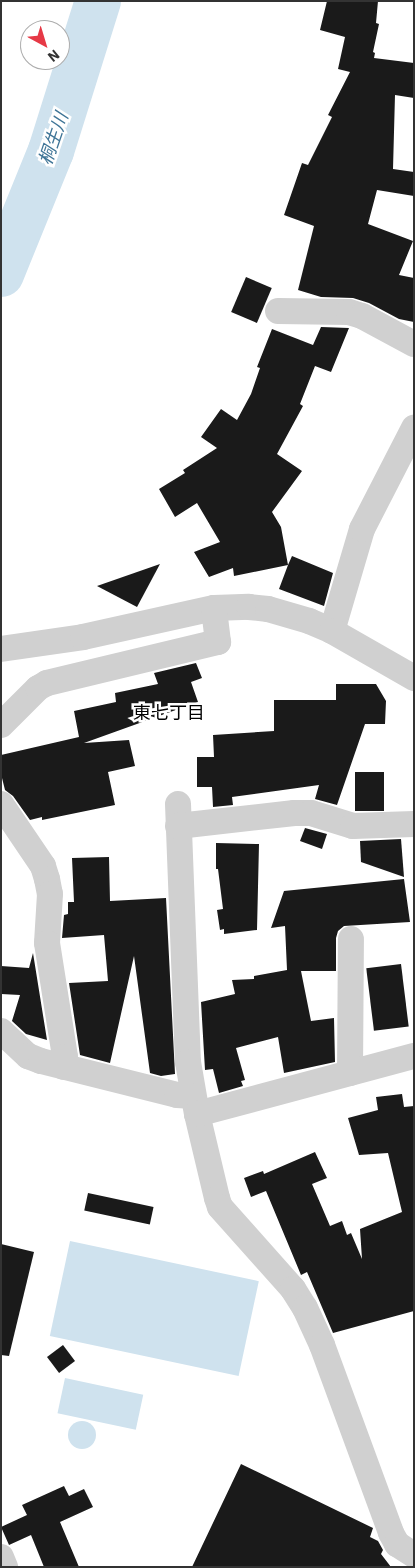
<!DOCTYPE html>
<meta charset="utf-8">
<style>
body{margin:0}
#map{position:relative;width:415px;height:1568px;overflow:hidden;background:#fff;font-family:"IBM Plex Sans","Noto Sans JP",sans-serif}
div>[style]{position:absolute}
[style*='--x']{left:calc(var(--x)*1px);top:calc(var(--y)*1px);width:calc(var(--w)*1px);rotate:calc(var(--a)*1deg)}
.water>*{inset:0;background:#cfe2ee;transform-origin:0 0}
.round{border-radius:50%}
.river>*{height:46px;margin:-23px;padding:0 23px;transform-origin:23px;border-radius:23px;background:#cfe2ee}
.building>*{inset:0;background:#1a1a1a;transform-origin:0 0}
.minor>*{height:26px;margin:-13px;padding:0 13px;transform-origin:13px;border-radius:13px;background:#d0d0d0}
span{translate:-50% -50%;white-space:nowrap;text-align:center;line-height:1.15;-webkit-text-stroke:5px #fff;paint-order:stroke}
.water-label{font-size:18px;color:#3f7597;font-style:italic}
.neighbourhood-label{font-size:18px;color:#000}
.frame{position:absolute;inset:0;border:2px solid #333;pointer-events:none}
.north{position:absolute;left:20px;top:20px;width:50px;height:50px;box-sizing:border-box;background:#fff;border:1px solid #adadad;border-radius:50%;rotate:141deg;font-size:14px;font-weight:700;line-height:20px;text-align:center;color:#333}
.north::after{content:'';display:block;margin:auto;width:18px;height:22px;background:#e63946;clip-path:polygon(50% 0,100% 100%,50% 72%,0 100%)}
</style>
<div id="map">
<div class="water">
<div style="left:70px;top:1241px;width:193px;height:97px;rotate:12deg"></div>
<div style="left:65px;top:1378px;width:80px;height:36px;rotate:12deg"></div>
<div class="round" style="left:68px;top:1421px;width:28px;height:28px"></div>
</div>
<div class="river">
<div style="--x:1;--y:274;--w:133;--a:-67.9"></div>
<div style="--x:51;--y:151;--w:157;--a:-72.6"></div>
</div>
<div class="building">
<div style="clip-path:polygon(327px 1px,378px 1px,376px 23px,379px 24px,373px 52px,375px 53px,374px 58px,414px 63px,414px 98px,395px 95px,393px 169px,414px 172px,414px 196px,377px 190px,368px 224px,413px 241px,399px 275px,414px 278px,414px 322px,399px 319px,369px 303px,353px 298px,321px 297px,298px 290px,314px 226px,284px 215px,302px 163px,308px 165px,332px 117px,328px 115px,350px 72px,338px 69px,345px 37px,320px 30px)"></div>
<div style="left:246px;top:277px;width:28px;height:38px;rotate:23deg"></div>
<div style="clip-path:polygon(321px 327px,349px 328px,331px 372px,315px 366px,300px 404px,303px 406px,277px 454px,302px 471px,272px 512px,281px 527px,288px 565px,292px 556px,333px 573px,324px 606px,279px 589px,288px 565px,234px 576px,233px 568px,209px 577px,194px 552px,220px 542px,197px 503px,175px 517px,159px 489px,185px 473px,183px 470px,217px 448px,201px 437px,221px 409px,237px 420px,251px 394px,260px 368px,257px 367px,272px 329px,313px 345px)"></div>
<div style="clip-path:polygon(160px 564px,137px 607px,97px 586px)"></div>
<div style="clip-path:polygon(196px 663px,202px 678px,191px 682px,198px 702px,84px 743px,129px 740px,135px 766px,108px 772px,115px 805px,42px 820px,42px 817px,30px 820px,13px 796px,5px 790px,1px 774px,1px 755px,79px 737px,74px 711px,116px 702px,115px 693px,158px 684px,154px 673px)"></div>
<div style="clip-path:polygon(336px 684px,376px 684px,386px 701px,385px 724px,365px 724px,337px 805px,315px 799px,319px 785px,232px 797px,233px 805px,213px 807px,212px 787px,197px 787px,197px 757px,214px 757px,213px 735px,274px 731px,274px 700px,336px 700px)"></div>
<div style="left:355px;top:772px;width:29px;height:39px"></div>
<div style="clip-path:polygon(305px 828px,327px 834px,322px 849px,300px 841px)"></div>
<div style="clip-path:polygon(401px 839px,404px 877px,361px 862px,360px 841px)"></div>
<div style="clip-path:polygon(216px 843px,259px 844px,257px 930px,224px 934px,224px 929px,220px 930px,217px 910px,223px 909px,218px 869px,216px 869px)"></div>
<div style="clip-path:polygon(109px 857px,110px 901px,166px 898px,175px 1074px,161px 1076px,150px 1073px,134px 956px,110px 1063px,80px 1055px,69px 983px,108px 981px,104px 935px,62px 938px,64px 915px,68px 914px,68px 902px,74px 902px,72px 858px)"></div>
<div style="clip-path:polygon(404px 879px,410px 922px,344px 926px,338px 931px,336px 938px,336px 971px,301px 971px,311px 1021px,334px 1018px,335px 1062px,284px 1073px,278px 1037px,236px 1048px,245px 1080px,241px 1081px,243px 1086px,219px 1093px,213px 1069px,205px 1070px,201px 1002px,235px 994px,232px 980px,254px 979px,254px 976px,287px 970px,285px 926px,271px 928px,284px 891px)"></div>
<div style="clip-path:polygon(33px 953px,47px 1040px,26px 1034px,12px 1021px,20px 995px,1px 994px,1px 966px,29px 968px)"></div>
<div style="left:401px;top:964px;width:63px;height:35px;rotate:83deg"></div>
<div style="clip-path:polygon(402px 1094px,404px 1107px,414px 1106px,414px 1311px,333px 1333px,307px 1272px,301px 1275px,266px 1191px,251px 1197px,244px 1178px,263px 1171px,264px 1174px,315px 1152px,327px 1178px,312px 1184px,330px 1226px,342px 1221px,347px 1235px,351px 1233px,362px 1259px,360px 1229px,402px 1212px,388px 1153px,359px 1155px,348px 1118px,378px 1110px,376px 1097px)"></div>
<div style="left:88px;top:1193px;width:67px;height:18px;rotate:12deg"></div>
<div style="clip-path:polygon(1px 1244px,34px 1252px,9px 1356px,1px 1355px)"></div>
<div style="left:63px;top:1345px;width:20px;height:20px;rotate:53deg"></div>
<div style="clip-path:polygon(241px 1464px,373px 1528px,370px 1537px,378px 1541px,383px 1550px,381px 1554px,391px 1567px,192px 1567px)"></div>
<div style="clip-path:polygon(64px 1486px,69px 1496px,84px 1489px,93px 1507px,60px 1522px,79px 1567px,44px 1567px,31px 1535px,9px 1545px,1px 1527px,27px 1515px,22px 1505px)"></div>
</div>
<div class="minor">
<div style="--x:278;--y:311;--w:71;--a:0.8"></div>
<div style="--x:349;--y:312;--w:14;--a:17"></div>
<div style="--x:362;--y:316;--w:59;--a:28.3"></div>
<div style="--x:332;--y:631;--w:106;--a:-73.6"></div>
<div style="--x:362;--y:529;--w:114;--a:-62.8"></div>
<div style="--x:1;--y:649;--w:83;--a:-8.3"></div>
<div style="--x:83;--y:637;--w:134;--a:-12.5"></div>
<div style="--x:214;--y:608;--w:35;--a:-2"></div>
<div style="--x:249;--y:607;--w:19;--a:6"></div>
<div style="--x:268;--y:609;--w:43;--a:16.3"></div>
<div style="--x:309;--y:621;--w:25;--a:23"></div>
<div style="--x:332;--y:631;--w:95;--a:29.8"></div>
<div style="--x:1;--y:725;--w:52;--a:-45"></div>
<div style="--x:38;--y:688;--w:10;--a:-29"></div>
<div style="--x:47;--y:683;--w:176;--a:-13.5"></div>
<div style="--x:218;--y:642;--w:34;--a:-97"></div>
<div style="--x:1;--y:804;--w:75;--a:55.9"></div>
<div style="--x:43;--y:866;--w:14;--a:73"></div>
<div style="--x:47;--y:879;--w:15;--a:79"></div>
<div style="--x:50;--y:894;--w:49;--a:93.5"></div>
<div style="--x:47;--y:943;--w:115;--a:81"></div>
<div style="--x:65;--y:1057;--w:10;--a:101"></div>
<div style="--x:178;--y:804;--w:258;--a:87.8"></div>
<div style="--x:188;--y:1062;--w:53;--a:80.2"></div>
<div style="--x:197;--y:1114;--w:86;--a:76.6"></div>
<div style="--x:217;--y:1198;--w:9;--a:72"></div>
<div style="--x:220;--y:1207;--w:110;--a:48.3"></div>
<div style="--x:293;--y:1289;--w:22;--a:58"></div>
<div style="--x:305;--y:1308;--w:41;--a:65.3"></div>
<div style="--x:322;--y:1345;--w:200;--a:69.8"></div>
<div style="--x:391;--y:1533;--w:13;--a:61"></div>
<div style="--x:397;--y:1544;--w:20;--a:33"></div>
<div style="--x:178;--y:826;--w:117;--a:-6.4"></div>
<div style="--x:294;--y:813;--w:17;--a:0"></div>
<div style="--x:311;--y:813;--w:44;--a:17.2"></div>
<div style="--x:353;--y:826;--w:61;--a:-1.9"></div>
<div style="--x:1;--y:1031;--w:37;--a:43"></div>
<div style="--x:28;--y:1056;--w:14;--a:21"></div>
<div style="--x:41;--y:1061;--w:140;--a:14"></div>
<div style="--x:177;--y:1095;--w:16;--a:4"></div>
<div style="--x:350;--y:1073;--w:134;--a:-89.6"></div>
<div style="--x:197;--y:1114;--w:225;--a:-15"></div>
<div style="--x:1;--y:1557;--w:11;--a:68"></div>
</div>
<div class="water-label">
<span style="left:54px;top:139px;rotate:-71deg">桐生川</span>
</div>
<div class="neighbourhood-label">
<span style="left:169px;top:713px">東七丁目</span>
</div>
<div class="frame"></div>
<div class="north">N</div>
</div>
